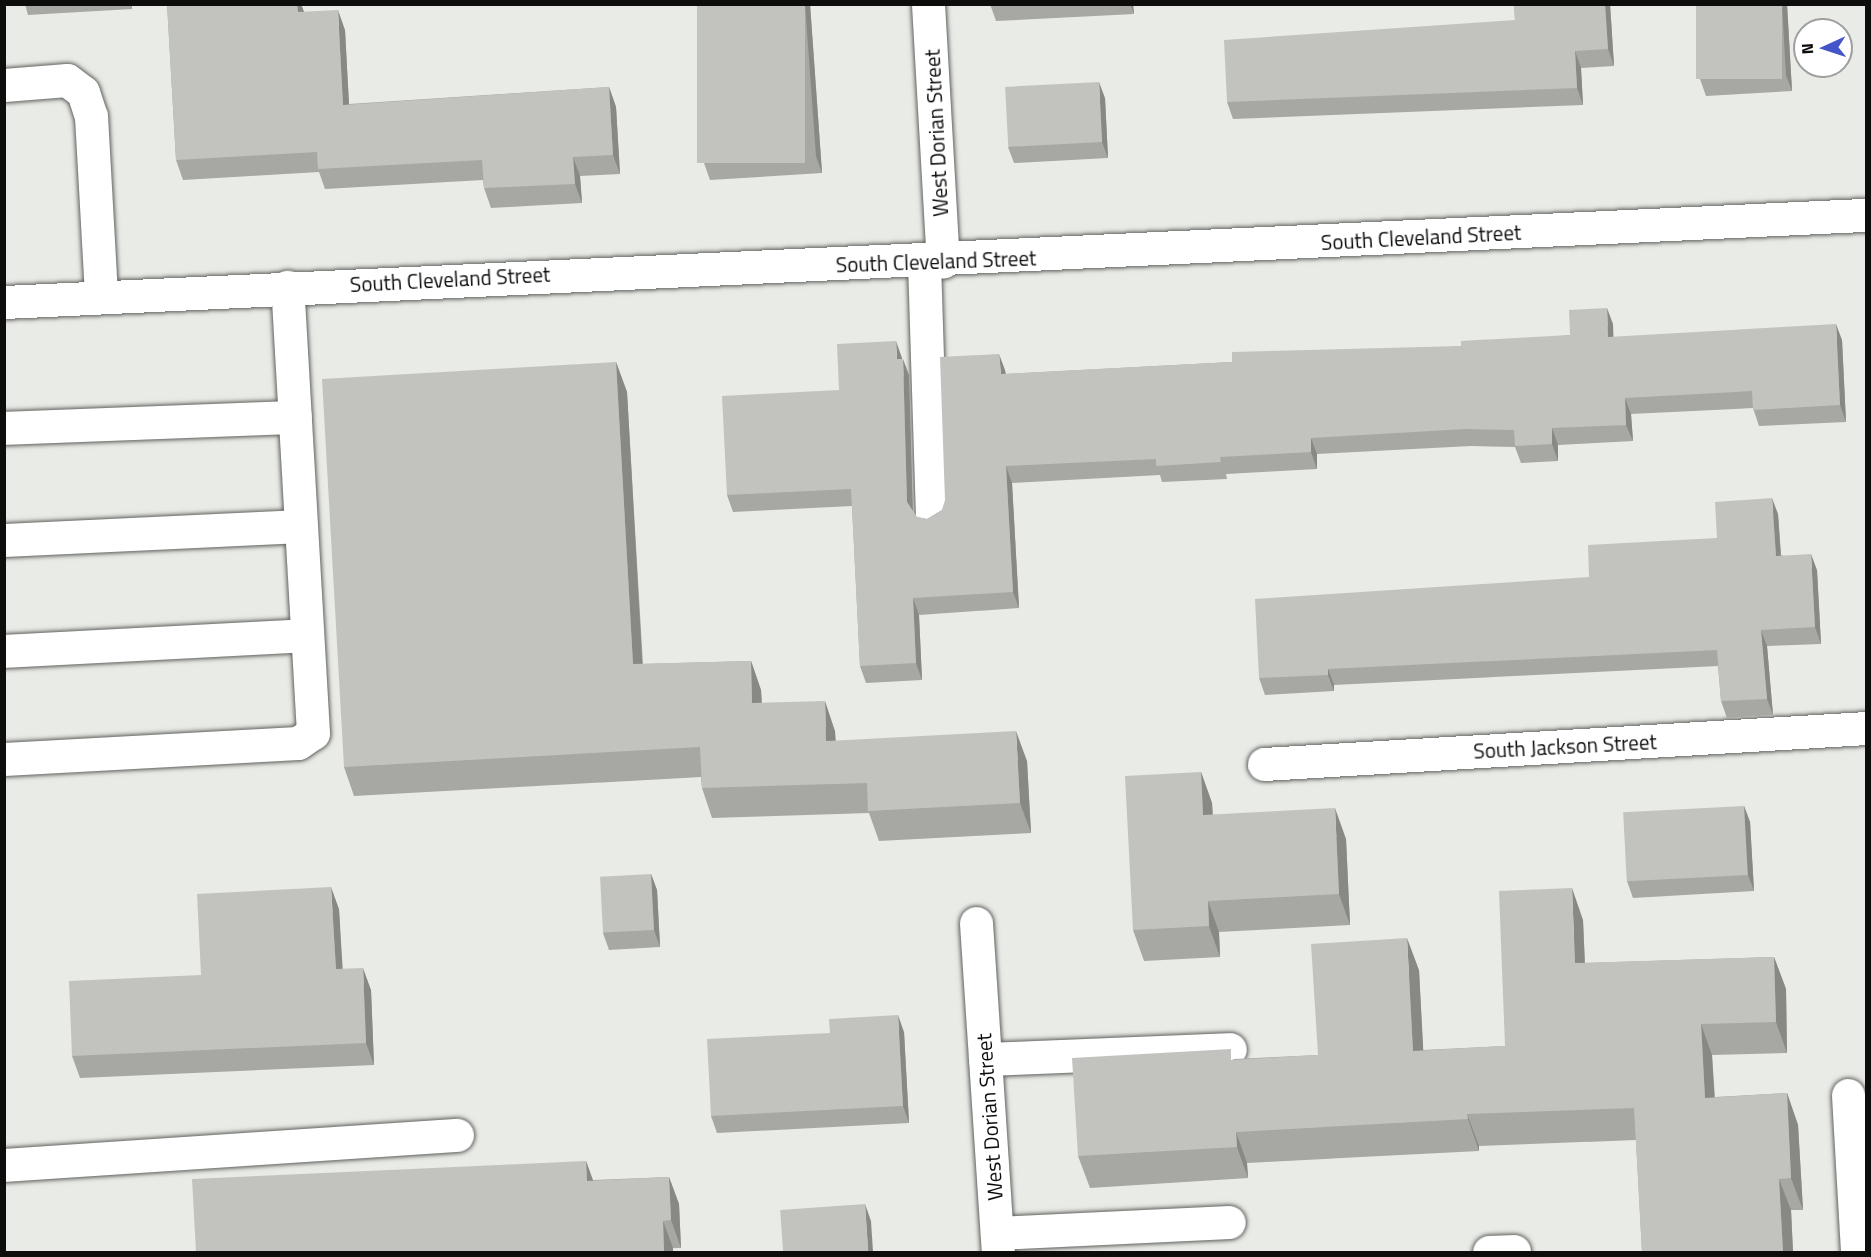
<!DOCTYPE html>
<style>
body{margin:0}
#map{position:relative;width:1871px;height:1257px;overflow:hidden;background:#e9ebe6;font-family:"Titillium Web",sans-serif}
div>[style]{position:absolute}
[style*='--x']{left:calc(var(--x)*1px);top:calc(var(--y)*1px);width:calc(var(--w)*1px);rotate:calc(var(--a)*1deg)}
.roads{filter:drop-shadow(0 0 2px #61635f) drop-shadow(0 0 2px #61635f)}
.minor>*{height:33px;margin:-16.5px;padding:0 16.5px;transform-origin:16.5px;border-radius:16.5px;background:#fff}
.wall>*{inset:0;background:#a7a8a3}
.shaded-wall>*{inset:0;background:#888885}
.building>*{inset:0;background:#c2c3be;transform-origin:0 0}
span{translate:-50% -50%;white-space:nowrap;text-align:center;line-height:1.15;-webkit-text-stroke:6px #fff;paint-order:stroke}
.street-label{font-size:21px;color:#0d0e0c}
.frame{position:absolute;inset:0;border:6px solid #0d0e0c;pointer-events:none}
.north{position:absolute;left:1793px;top:18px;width:60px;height:60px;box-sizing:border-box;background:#fff;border:2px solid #9e9f9e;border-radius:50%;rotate:267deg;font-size:16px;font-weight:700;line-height:24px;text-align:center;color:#0d0e0c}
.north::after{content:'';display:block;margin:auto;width:21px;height:27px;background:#4455ca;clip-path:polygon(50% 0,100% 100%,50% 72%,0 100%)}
</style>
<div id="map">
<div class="roads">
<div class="minor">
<div style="--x:928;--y:4;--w:258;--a:86.7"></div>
<div style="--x:4;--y:85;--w:63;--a:-4.5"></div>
<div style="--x:67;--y:80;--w:20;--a:37"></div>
<div style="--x:83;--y:92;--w:25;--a:72"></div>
<div style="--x:91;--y:116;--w:181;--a:86.8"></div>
<div style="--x:924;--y:262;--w:255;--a:88.2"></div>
<div style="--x:4;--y:302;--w:1864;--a:-2.68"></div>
<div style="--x:4;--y:428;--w:291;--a:-2.2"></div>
<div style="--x:4;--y:540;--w:297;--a:-2.7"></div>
<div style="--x:4;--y:651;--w:303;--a:-3"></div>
<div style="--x:4;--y:759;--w:294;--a:-3.1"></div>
<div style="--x:298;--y:743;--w:18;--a:-34"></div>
<div style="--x:313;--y:733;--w:447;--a:-93.3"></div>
<div style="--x:1264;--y:764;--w:603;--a:-3.42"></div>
<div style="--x:976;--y:923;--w:330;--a:86.2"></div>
<div style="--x:985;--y:1059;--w:245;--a:-2.3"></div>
<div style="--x:1848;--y:1095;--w:155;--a:86.7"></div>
<div style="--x:4;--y:1165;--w:454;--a:-3.8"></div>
<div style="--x:997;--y:1233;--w:232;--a:-2.7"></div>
<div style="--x:1489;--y:1252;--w:25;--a:-2"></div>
</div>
</div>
<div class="wall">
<div style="clip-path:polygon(25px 4px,132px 4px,132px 9px,28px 15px)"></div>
<div style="clip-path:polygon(167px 4px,301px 4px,304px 12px,345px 30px,349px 104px,609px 87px,616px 107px,620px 174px,580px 176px,582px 203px,491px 208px,484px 188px,483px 180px,325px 189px,319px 172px,183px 180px,176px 160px)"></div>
<div style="clip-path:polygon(697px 4px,810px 4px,822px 173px,710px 180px,704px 163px)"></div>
<div style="clip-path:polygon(990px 4px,1133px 4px,1134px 14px,996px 21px)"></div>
<div style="clip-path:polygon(1514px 4px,1610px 4px,1614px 66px,1581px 68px,1583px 105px,1233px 119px,1227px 102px,1515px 20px)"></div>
<div style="clip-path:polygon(1787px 4px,1792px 91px,1706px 96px,1700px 79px)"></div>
<div style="clip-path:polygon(1105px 98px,1108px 158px,1014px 163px,1008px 147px)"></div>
<div style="clip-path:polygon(1613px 324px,1613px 337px,1842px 340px,1846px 422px,1759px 426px,1753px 408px,1631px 414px,1633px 441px,1558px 445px,1558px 461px,1521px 463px,1515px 447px,1471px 446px,1317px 454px,1317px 469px,1226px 474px,1227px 479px,1162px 482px,1160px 475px,1012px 483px,1019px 608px,919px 615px,922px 680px,866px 683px,860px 666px,852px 506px,733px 512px,727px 495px,839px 390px,909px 375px,913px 511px,917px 517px,927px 519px,942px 510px,1005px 370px,1006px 374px,1232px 362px,1461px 346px,1570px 335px)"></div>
<div style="clip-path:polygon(616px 362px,627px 392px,643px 664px,751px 661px,761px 690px,762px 703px,835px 731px,836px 741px,1027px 761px,1031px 833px,879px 841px,869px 813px,712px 818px,702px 788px,701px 777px,354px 796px,344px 767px)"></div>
<div style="clip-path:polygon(1778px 514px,1781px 555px,1817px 570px,1821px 644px,1767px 646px,1773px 715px,1727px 718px,1721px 701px,1718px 666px,1334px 685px,1334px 691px,1265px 695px,1259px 678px,1717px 538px)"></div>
<div style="clip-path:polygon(1201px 772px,1212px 803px,1213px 815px,1346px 839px,1350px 925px,1219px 932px,1220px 957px,1144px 961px,1133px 930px)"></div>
<div style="clip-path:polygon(1744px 806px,1750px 822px,1754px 891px,1633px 898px,1627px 881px)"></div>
<div style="clip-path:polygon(651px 874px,657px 890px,660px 947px,609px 950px,603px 933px)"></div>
<div style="clip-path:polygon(339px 909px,342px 969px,371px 990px,374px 1065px,80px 1078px,72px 1056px,201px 975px)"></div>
<div style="clip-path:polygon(1583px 920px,1585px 963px,1774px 957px,1786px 989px,1787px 1053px,1712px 1055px,1715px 1097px,1787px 1093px,1798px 1125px,1803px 1210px,1791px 1210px,1793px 1252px,1642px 1252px,1636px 1140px,1479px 1146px,1479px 1151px,1247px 1163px,1248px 1178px,1090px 1188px,1078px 1156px,1234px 1059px,1318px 1055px,1419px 970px,1423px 1050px,1505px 1046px)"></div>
<div style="clip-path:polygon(904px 1032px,909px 1123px,717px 1133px,711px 1116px)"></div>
<div style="clip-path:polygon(586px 1161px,593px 1180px,669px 1177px,679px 1204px,681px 1248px,196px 1252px)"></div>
</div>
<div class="shaded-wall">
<div style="clip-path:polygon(297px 4px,301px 4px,304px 12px,298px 12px)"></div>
<div style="clip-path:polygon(805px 4px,810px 4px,822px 173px,816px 156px)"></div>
<div style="clip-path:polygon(1130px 4px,1133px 4px,1134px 14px)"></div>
<div style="clip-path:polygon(1605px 4px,1610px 4px,1614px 66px,1608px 49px)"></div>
<div style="clip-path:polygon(1782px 4px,1787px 4px,1792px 91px,1786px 75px)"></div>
<div style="clip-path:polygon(338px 10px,345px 30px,350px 124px,343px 105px)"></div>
<div style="clip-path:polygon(1575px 51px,1581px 68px,1583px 105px,1577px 88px)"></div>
<div style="clip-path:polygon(1099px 82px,1105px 98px,1108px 158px,1102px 142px)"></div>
<div style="clip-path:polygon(609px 87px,616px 107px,620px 174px,613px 155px)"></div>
<div style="clip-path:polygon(573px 157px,580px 176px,582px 203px,575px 184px)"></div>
<div style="clip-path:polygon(1607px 308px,1613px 324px,1614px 354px,1608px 337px)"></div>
<div style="clip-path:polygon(1836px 324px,1842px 340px,1846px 422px,1840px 405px)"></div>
<div style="clip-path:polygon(896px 341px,902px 358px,903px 375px,897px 359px)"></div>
<div style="clip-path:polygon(999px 354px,1005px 370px,1007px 391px,1001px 374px)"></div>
<div style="clip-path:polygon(903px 359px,909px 375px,913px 518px,907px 502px)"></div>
<div style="clip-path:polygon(616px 362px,627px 392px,644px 694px,633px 664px)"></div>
<div style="clip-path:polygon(1625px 398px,1631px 414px,1633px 441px,1626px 425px)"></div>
<div style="clip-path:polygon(1552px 428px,1558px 445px,1558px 461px,1552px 444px)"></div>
<div style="clip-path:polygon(1311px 438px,1317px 454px,1317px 469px,1311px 452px)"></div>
<div style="clip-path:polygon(1006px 466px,1012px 483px,1019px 608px,1013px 592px)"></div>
<div style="clip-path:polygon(1772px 498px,1778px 514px,1782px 572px,1776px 556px)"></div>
<div style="clip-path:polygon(1811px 554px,1817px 570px,1821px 644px,1815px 627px)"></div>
<div style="clip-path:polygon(913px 598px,919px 615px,922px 680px,916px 663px)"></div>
<div style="clip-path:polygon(1761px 630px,1767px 646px,1773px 715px,1767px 699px)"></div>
<div style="clip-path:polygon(751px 661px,761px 690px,763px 733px,752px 703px)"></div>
<div style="clip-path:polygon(1328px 669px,1334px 685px,1334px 691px,1328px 675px)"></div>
<div style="clip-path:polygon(825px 701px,835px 731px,836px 771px,826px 741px)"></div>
<div style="clip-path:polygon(1016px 731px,1027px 761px,1031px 833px,1020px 803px)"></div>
<div style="clip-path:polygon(1201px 772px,1212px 803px,1214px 846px,1203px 815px)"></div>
<div style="clip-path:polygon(1744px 806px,1750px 822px,1754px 891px,1748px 875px)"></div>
<div style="clip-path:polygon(1335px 808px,1346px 839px,1350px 925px,1339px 894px)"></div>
<div style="clip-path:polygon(651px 874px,657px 890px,660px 947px,654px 930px)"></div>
<div style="clip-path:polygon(331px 887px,339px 909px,344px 991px,336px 969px)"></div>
<div style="clip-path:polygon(1572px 888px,1583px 920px,1586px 995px,1575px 963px)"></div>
<div style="clip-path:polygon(1208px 901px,1219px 932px,1220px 957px,1209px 926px)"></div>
<div style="clip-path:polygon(1407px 938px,1419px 970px,1425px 1082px,1413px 1051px)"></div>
<div style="clip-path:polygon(1774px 957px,1786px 989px,1787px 1053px,1776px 1022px)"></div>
<div style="clip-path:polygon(363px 968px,371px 990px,374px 1065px,366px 1043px)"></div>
<div style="clip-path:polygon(898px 1015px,904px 1032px,909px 1123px,903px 1106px)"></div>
<div style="clip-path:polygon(1701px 1024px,1712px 1055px,1716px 1129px,1705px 1098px)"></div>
<div style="clip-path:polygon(1787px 1093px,1798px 1125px,1803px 1210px,1791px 1178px)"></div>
<div style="clip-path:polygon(1467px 1114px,1479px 1146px,1479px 1151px,1468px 1119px)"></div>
<div style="clip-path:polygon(1236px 1132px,1247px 1163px,1248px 1178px,1237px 1147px)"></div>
<div style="clip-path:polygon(586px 1161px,596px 1189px,587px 1181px)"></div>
<div style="clip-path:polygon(669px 1177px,679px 1204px,681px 1248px,671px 1220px)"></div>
<div style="clip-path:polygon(1779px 1179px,1791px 1210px,1793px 1252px,1783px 1252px)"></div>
<div style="clip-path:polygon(865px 1204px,871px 1221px,873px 1252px,868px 1252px)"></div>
<div style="clip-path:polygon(663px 1221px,673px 1248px,673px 1252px,664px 1252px)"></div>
</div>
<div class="building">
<div style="clip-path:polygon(167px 4px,297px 4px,298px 12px,338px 10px,343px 105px,609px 87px,613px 155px,573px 157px,575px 184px,484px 188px,482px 160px,318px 169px,317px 152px,176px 160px)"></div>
<div style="left:697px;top:4px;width:108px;height:159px"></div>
<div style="clip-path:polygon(1514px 4px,1605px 4px,1608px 49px,1575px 51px,1577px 88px,1227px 102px,1224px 40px,1515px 20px)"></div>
<div style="left:1696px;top:4px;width:86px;height:75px"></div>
<div style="left:1099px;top:82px;width:60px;height:94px;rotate:87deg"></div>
<div style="clip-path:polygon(1607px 308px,1608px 337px,1836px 324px,1840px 405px,1753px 410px,1752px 391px,1625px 398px,1626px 425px,1552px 428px,1552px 444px,1515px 446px,1514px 430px,1465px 429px,1311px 438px,1311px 452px,1220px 457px,1221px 462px,1156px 466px,1156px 459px,1006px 466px,1013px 592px,913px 598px,916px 663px,860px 666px,851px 489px,727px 495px,722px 396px,839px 390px,837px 344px,896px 341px,897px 359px,903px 359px,907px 502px,917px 517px,927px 519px,942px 510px,945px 500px,940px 357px,999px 354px,1001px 374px,1232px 362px,1232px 352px,1461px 346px,1461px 341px,1570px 335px,1569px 310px)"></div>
<div style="clip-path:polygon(616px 362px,633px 664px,751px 661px,752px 703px,825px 701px,826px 741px,1016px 731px,1020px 803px,868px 811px,867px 783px,702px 788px,700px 747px,344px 767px,322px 379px)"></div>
<div style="clip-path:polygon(1772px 498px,1776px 556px,1811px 554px,1815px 627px,1761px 630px,1767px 699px,1721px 701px,1717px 650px,1328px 669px,1328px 675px,1259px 678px,1255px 599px,1589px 577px,1588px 545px,1717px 538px,1715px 502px)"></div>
<div style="clip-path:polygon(1201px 772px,1203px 815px,1335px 808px,1339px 894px,1208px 901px,1209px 926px,1133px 930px,1125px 776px)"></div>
<div style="left:1744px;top:806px;width:69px;height:121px;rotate:87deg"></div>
<div style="left:651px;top:874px;width:56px;height:51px;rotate:87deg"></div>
<div style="clip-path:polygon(331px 887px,336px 969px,363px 968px,366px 1043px,72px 1056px,69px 981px,201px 975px,197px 894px)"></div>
<div style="clip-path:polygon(1572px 888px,1575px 963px,1774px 957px,1776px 1022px,1701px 1024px,1705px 1098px,1787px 1093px,1791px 1178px,1779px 1179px,1783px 1252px,1642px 1252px,1634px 1108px,1467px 1114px,1468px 1119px,1236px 1132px,1237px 1147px,1078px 1156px,1072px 1058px,1231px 1049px,1231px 1060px,1318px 1055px,1311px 944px,1407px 938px,1413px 1051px,1505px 1046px,1499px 891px)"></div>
<div style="clip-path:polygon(898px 1015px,903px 1106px,711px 1116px,707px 1039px,830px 1033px,829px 1019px)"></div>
<div style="clip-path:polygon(586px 1161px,587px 1181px,669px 1177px,671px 1220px,663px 1221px,664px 1252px,196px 1252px,192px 1179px)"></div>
<div style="left:865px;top:1204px;width:48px;height:85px;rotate:86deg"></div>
</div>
<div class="street-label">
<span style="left:936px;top:133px;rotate:-93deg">West Dorian Street</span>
<span style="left:1421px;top:237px;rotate:-3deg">South Cleveland Street</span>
<span style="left:936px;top:261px;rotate:-2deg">South Cleveland Street</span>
<span style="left:450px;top:279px;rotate:-3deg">South Cleveland Street</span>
<span style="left:1565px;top:746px;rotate:-3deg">South Jackson Street</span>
<span style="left:989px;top:1117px;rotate:-94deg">West Dorian Street</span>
</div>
<div class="frame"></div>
<div class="north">N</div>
</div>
